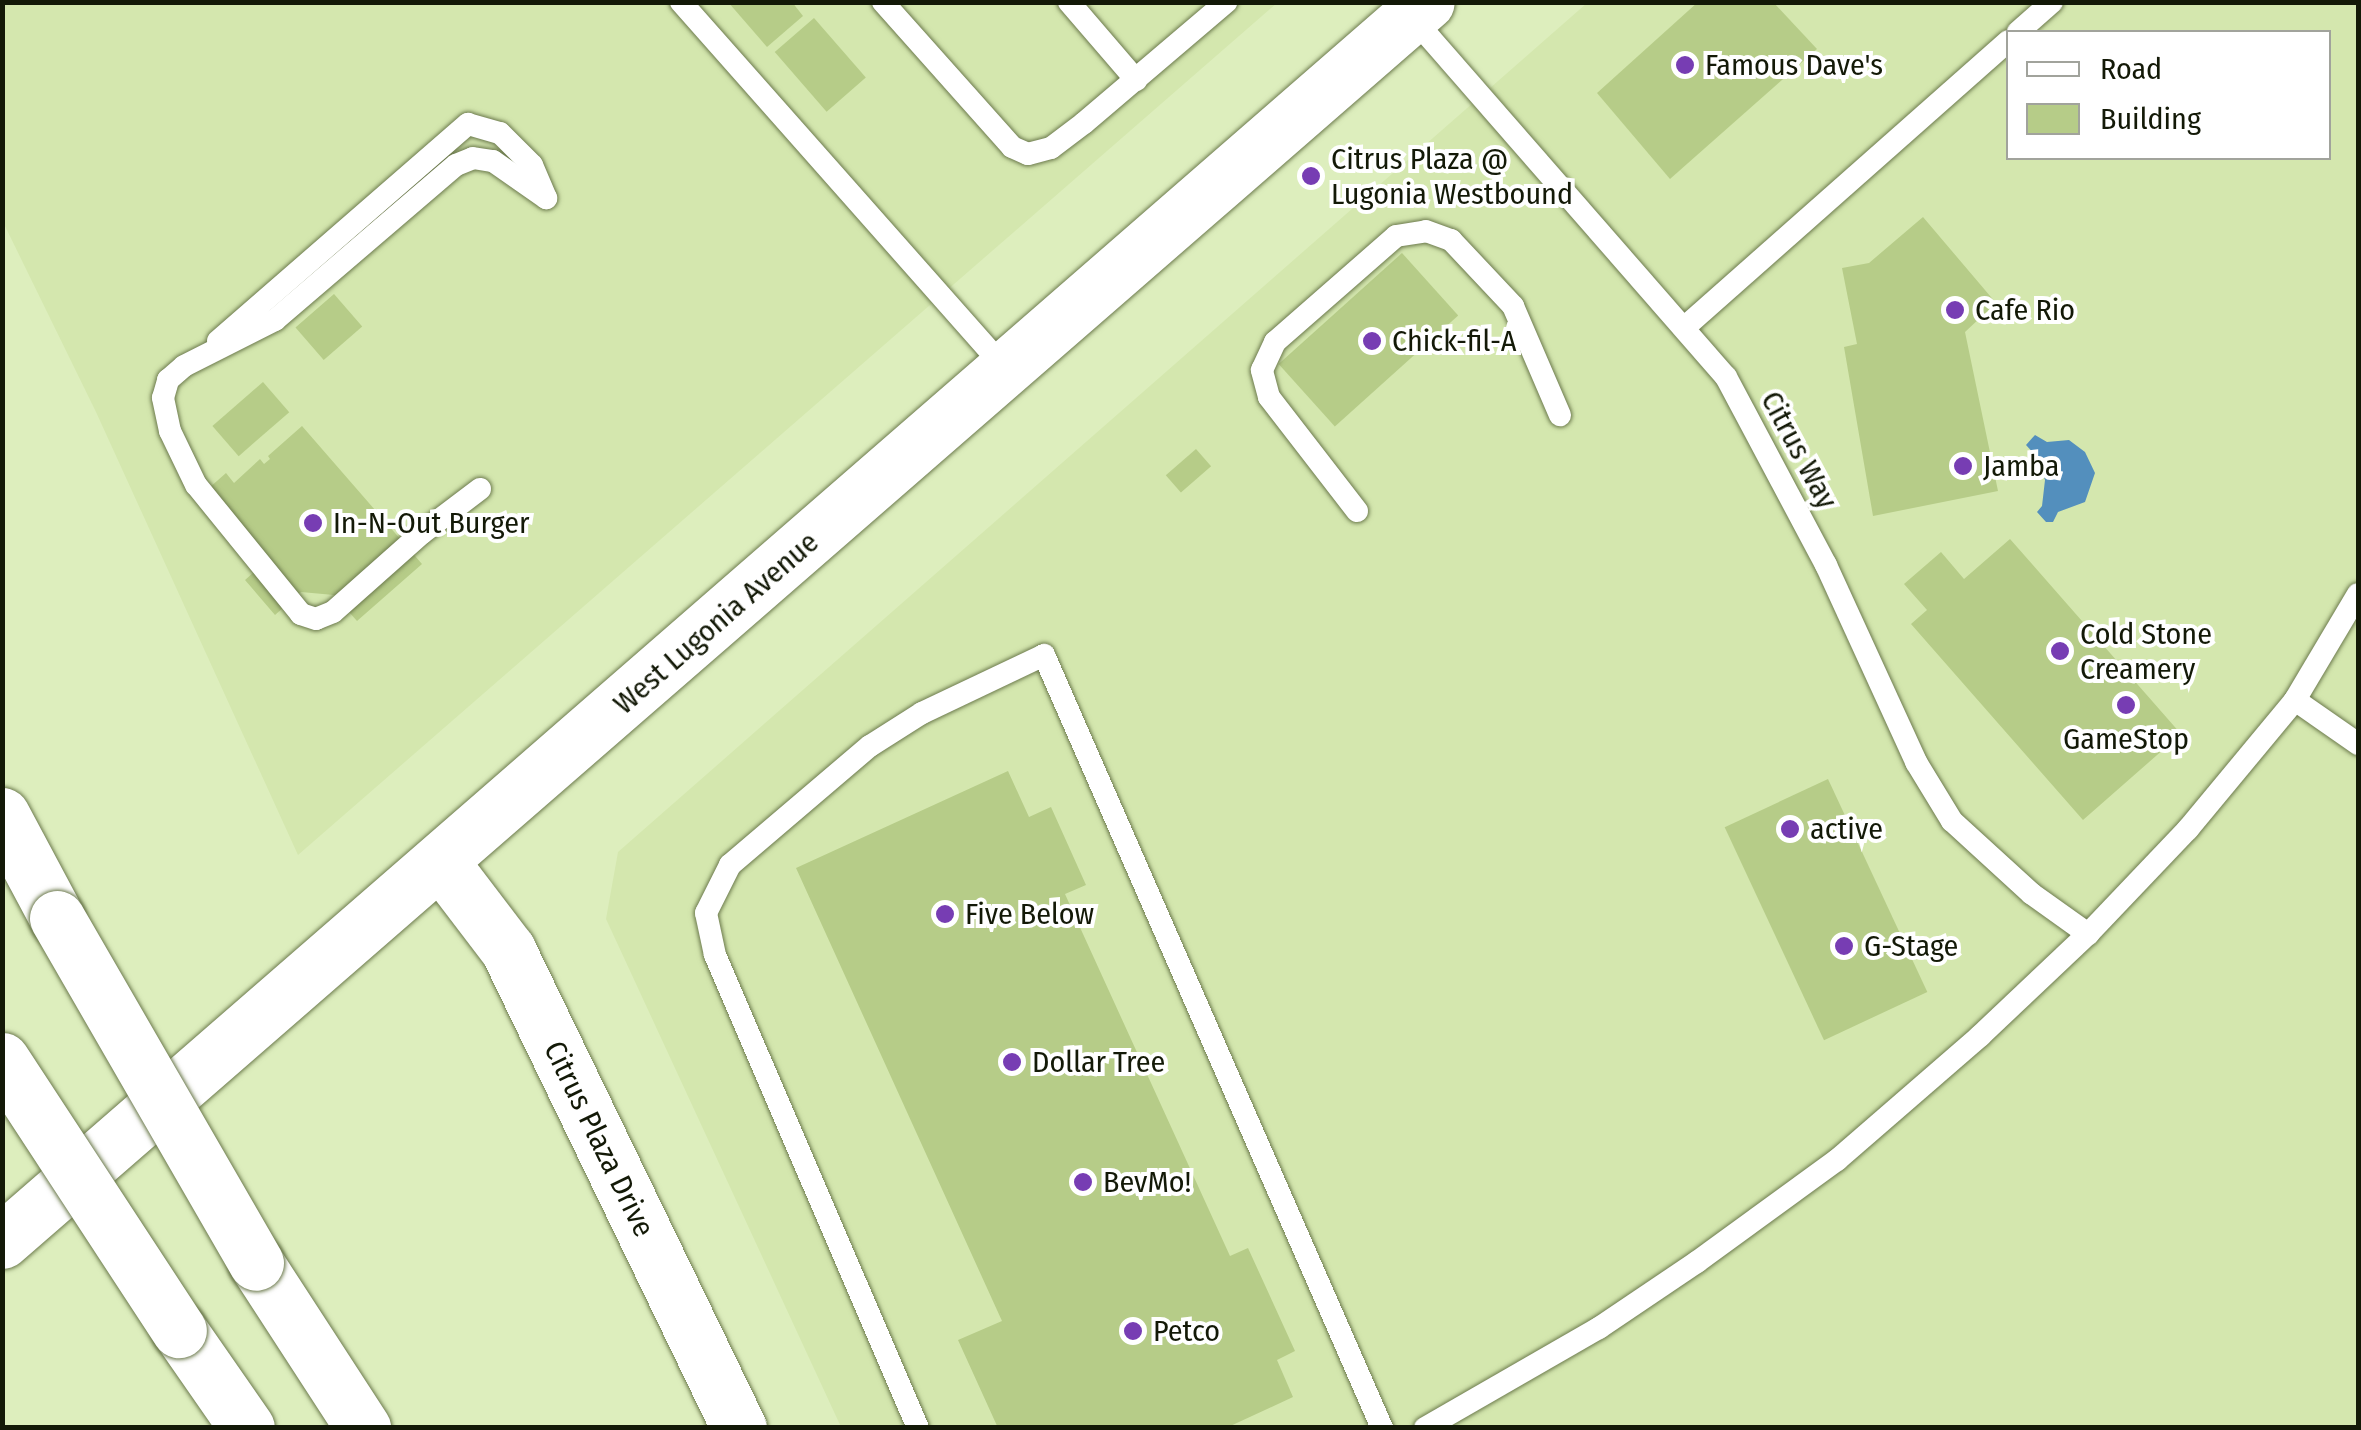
<!DOCTYPE html>
<style>
body{margin:0}
#map{position:relative;width:2361px;height:1430px;overflow:hidden;background:#ddeebd;font-family:"Fira Sans Condensed",sans-serif}
div>[style]{position:absolute}
[style*='--x']{left:calc(var(--x)*1px);top:calc(var(--y)*1px);width:calc(var(--w)*1px);rotate:calc(var(--a)*1deg)}
.built>*{inset:0;background:#d4e7ae}
.water>*{inset:0;background:#538fbd}
.building>*{inset:0;background:#b6cc88;transform-origin:0 0}
.roads{filter:drop-shadow(0 0 2px #6c7a4d) drop-shadow(0 0 2px #6c7a4d)}
.service>*{height:22px;margin:-11px;padding:0 11px;transform-origin:11px;border-radius:11px;background:#fff}
.tertiary>*{height:55px;margin:-27.5px;padding:0 27.5px;transform-origin:27.5px;border-radius:27.5px;background:#fff}
.secondary>*{height:55px;margin:-27.5px;padding:0 27.5px;transform-origin:27.5px;border-radius:27.5px;background:#fff}
.motorway>*{height:55px;margin:-27.5px;padding:0 27.5px;transform-origin:27.5px;border-radius:27.5px;background:#fff}
.bridges{filter:drop-shadow(0 0 2px #6c7a4d) drop-shadow(0 0 2px #6c7a4d)}
.motorway-bridge>*{height:55px;margin:-27.5px;padding:0 27.5px;transform-origin:27.5px;border-radius:27.5px;background:#fff}
.dots>*{width:28px;height:28px;translate:-50% -50%;box-sizing:border-box;border:5px solid #fff;border-radius:50%}
span{translate:-50% -50%;white-space:nowrap;text-align:center;line-height:1.15;-webkit-text-stroke:8px #fff;paint-order:stroke}
.poi-label{font-size:30px;color:#131907}
.left{translate:0 -50%;text-align:left}
.street-label{font-size:30px;color:#131907}
.frame{position:absolute;inset:0;border:5px solid #131907;pointer-events:none}
.legend{position:absolute;left:2006px;top:30px;width:325px;height:130px;box-sizing:border-box;background:#fff;border:2px solid #a1a39c;margin:0;padding:12px 18px;list-style:none;font-size:30px;color:#131907}
.legend li{display:flex;align-items:center;gap:20px;height:50px}
.legend b{width:50px;border:2px solid #a1a39c}
</style>
<div id="map">
<div class="built">
<div style="clip-path:polygon(3px 3px,1277px 3px,298px 855px,96px 412px,3px 222px)"></div>
<div style="clip-path:polygon(evenodd,1587px 3px,2358px 3px,2358px 1427px,841px 1427px,606px 919px,618px 852px,1587px 3px,2008px 32px,2328px 32px,2328px 158px,2008px 158px,2008px 32px)"></div>
</div>
<div class="water">
<div style="clip-path:polygon(2035px 435px,2047px 442px,2069px 440px,2085px 452px,2095px 473px,2085px 502px,2058px 512px,2053px 522px,2046px 522px,2037px 512px,2042px 506px,2045px 480px,2036px 456px,2026px 445px)"></div>
</div>
<div class="building">
<div style="clip-path:polygon(728px 2px,792px 2px,803px 16px,767px 47px)"></div>
<div style="clip-path:polygon(1698px 2px,1773px 2px,1817px 49px,1670px 179px,1597px 93px)"></div>
<div style="left:814px;top:18px;width:79px;height:52px;rotate:49deg"></div>
<div style="clip-path:polygon(1923px 217px,1996px 303px,1965px 332px,1998px 491px,1873px 516px,1844px 347px,1857px 344px,1842px 268px,1869px 263px)"></div>
<div style="left:1402px;top:253px;width:84px;height:166px;rotate:48deg"></div>
<div style="left:334px;top:294px;width:43px;height:51px;rotate:49deg"></div>
<div style="left:263px;top:382px;width:40px;height:67px;rotate:49deg"></div>
<div style="clip-path:polygon(302px 426px,422px 564px,357px 621px,334px 595px,301px 592px,275px 615px,245px 580px,270px 558px,209px 488px,226px 473px,234px 483px,260px 459px,264px 464px,270px 459px,268px 456px)"></div>
<div style="left:1196px;top:449px;width:23px;height:40px;rotate:49deg"></div>
<div style="clip-path:polygon(2010px 539px,2181px 734px,2083px 820px,1911px 624px,1927px 610px,1904px 584px,1941px 552px,1964px 579px)"></div>
<div style="clip-path:polygon(1008px 771px,1029px 817px,1051px 807px,1086px 885px,1065px 894px,1083px 934px,1230px 1256px,1248px 1248px,1295px 1351px,1277px 1360px,1293px 1397px,1226px 1428px,998px 1428px,958px 1340px,1002px 1321px,796px 868px)"></div>
<div style="left:1828px;top:779px;width:235px;height:114px;rotate:65deg"></div>
</div>
<div class="roads">
<div class="service">
<div style="--x:681;--y:2;--w:492;--a:48.5"></div>
<div style="--x:883;--y:2;--w:194;--a:48.3"></div>
<div style="--x:1012;--y:147;--w:17;--a:24"></div>
<div style="--x:1028;--y:154;--w:24;--a:-15"></div>
<div style="--x:1051;--y:148;--w:41;--a:-37.1"></div>
<div style="--x:1084;--y:123;--w:187;--a:-40.4"></div>
<div style="--x:1069;--y:2;--w:103;--a:49.3"></div>
<div style="--x:1411;--y:16;--w:479;--a:48.9"></div>
<div style="--x:1726;--y:377;--w:213;--a:62"></div>
<div style="--x:1826;--y:565;--w:217;--a:65.4"></div>
<div style="--x:1916;--y:762;--w:69;--a:58.6"></div>
<div style="--x:1952;--y:821;--w:108;--a:42.4"></div>
<div style="--x:2032;--y:894;--w:69;--a:35.5"></div>
<div style="--x:2018;--y:32;--w:45;--a:-41.4"></div>
<div style="--x:1685;--y:327;--w:431;--a:-41.5"></div>
<div style="--x:218;--y:341;--w:331;--a:-41"></div>
<div style="--x:468;--y:124;--w:33;--a:16"></div>
<div style="--x:500;--y:133;--w:45;--a:45"></div>
<div style="--x:532;--y:165;--w:36;--a:67"></div>
<div style="--x:480;--y:489;--w:73;--a:142.8"></div>
<div style="--x:422;--y:533;--w:119;--a:138.4"></div>
<div style="--x:333;--y:612;--w:18;--a:158"></div>
<div style="--x:316;--y:619;--w:16;--a:-162"></div>
<div style="--x:301;--y:614;--w:166;--a:-129.1"></div>
<div style="--x:196;--y:485;--w:60;--a:-115.7"></div>
<div style="--x:170;--y:431;--w:34;--a:-102"></div>
<div style="--x:163;--y:398;--w:19;--a:-74"></div>
<div style="--x:168;--y:380;--w:21;--a:-41"></div>
<div style="--x:184;--y:366;--w:102;--a:-26.8"></div>
<div style="--x:275;--y:320;--w:238;--a:-40.6"></div>
<div style="--x:456;--y:165;--w:18;--a:-22"></div>
<div style="--x:473;--y:158;--w:20;--a:9"></div>
<div style="--x:493;--y:161;--w:65;--a:34.9"></div>
<div style="--x:1357;--y:511;--w:144;--a:-127.7"></div>
<div style="--x:1269;--y:397;--w:28;--a:-105"></div>
<div style="--x:1262;--y:370;--w:31;--a:-65"></div>
<div style="--x:1275;--y:342;--w:161;--a:-41.2"></div>
<div style="--x:1396;--y:236;--w:30;--a:-9"></div>
<div style="--x:1426;--y:231;--w:27;--a:20"></div>
<div style="--x:1451;--y:240;--w:91;--a:46.8"></div>
<div style="--x:1513;--y:306;--w:119;--a:66.7"></div>
<div style="--x:2295;--y:700;--w:77;--a:34.9"></div>
<div style="--x:918;--y:1428;--w:515;--a:-113.23"></div>
<div style="--x:715;--y:955;--w:43;--a:-102.1"></div>
<div style="--x:706;--y:913;--w:54;--a:-63.4"></div>
<div style="--x:730;--y:865;--w:184;--a:-40.4"></div>
<div style="--x:870;--y:746;--w:62;--a:-32.4"></div>
<div style="--x:922;--y:713;--w:135;--a:-25.4"></div>
<div style="--x:1044;--y:655;--w:844;--a:66.38"></div>
<div style="--x:1425;--y:1428;--w:201;--a:-29.9"></div>
<div style="--x:1599;--y:1328;--w:118;--a:-34"></div>
<div style="--x:1697;--y:1262;--w:173;--a:-36.1"></div>
<div style="--x:1837;--y:1160;--w:189;--a:-40.9"></div>
<div style="--x:1980;--y:1036;--w:149;--a:-43.4"></div>
<div style="--x:2088;--y:934;--w:145;--a:-46.4"></div>
<div style="--x:2188;--y:829;--w:168;--a:-50.3"></div>
<div style="--x:2295;--y:700;--w:123;--a:-59.3"></div>
</div>
<div class="tertiary">
<div style="--x:441;--y:862;--w:111;--a:52.7"></div>
<div style="--x:508;--y:950;--w:531;--a:64.21"></div>
</div>
<div class="secondary">
<div style="--x:2;--y:1241;--w:1888;--a:-41.01"></div>
</div>
<div class="motorway">
<div style="--x:2;--y:815;--w:117;--a:61.9"></div>
<div style="--x:256;--y:1263;--w:197;--a:57"></div>
<div style="--x:179;--y:1330;--w:119;--a:55.2"></div>
</div>
</div>
<div class="bridges">
<div class="motorway-bridge">
<div style="--x:57;--y:918;--w:398;--a:60"></div>
<div style="--x:2;--y:1060;--w:323;--a:56.8"></div>
</div>
</div>
<div class="dots">
<div style="left:1685px;top:65px;background:#773db3"></div>
<div style="left:1311px;top:176px;background:#773db3"></div>
<div style="left:1955px;top:310px;background:#773db3"></div>
<div style="left:1372px;top:341px;background:#773db3"></div>
<div style="left:1963px;top:466px;background:#773db3"></div>
<div style="left:313px;top:523px;background:#773db3"></div>
<div style="left:2060px;top:651px;background:#773db3"></div>
<div style="left:2126px;top:705px;background:#773db3"></div>
<div style="left:1790px;top:829px;background:#773db3"></div>
<div style="left:945px;top:914px;background:#773db3"></div>
<div style="left:1844px;top:946px;background:#773db3"></div>
<div style="left:1012px;top:1062px;background:#773db3"></div>
<div style="left:1083px;top:1182px;background:#773db3"></div>
<div style="left:1133px;top:1331px;background:#773db3"></div>
</div>
<div class="poi-label">
<span class="left" style="left:1705px;top:65px">Famous Dave's</span>
<span class="left" style="left:1331px;top:176px">Citrus Plaza @<br>Lugonia Westbound</span>
<span class="left" style="left:1975px;top:310px">Cafe Rio</span>
<span class="left" style="left:1392px;top:341px">Chick-fil-A</span>
<span class="left" style="left:1983px;top:466px">Jamba</span>
<span class="left" style="left:333px;top:523px">In-N-Out Burger</span>
<span class="left" style="left:2080px;top:651px">Cold Stone<br>Creamery</span>
<span style="left:2126px;top:739px">GameStop</span>
<span class="left" style="left:1810px;top:829px">active</span>
<span class="left" style="left:965px;top:914px">Five Below</span>
<span class="left" style="left:1864px;top:946px">G-Stage</span>
<span class="left" style="left:1032px;top:1062px">Dollar Tree</span>
<span class="left" style="left:1103px;top:1182px">BevMo!</span>
<span class="left" style="left:1153px;top:1331px">Petco</span>
</div>
<div class="street-label">
<span style="left:1799px;top:450px;rotate:62deg">Citrus Way</span>
<span style="left:716px;top:623px;rotate:-41deg">West Lugonia Avenue</span>
<span style="left:599px;top:1139px;rotate:64deg">Citrus Plaza Drive</span>
</div>
<div class="frame"></div>
<ul class="legend">
<li><b style="height:12px;background:#fff"></b>Road</li>
<li><b style="height:28px;background:#b6cc88"></b>Building</li>
</ul>
</div>
